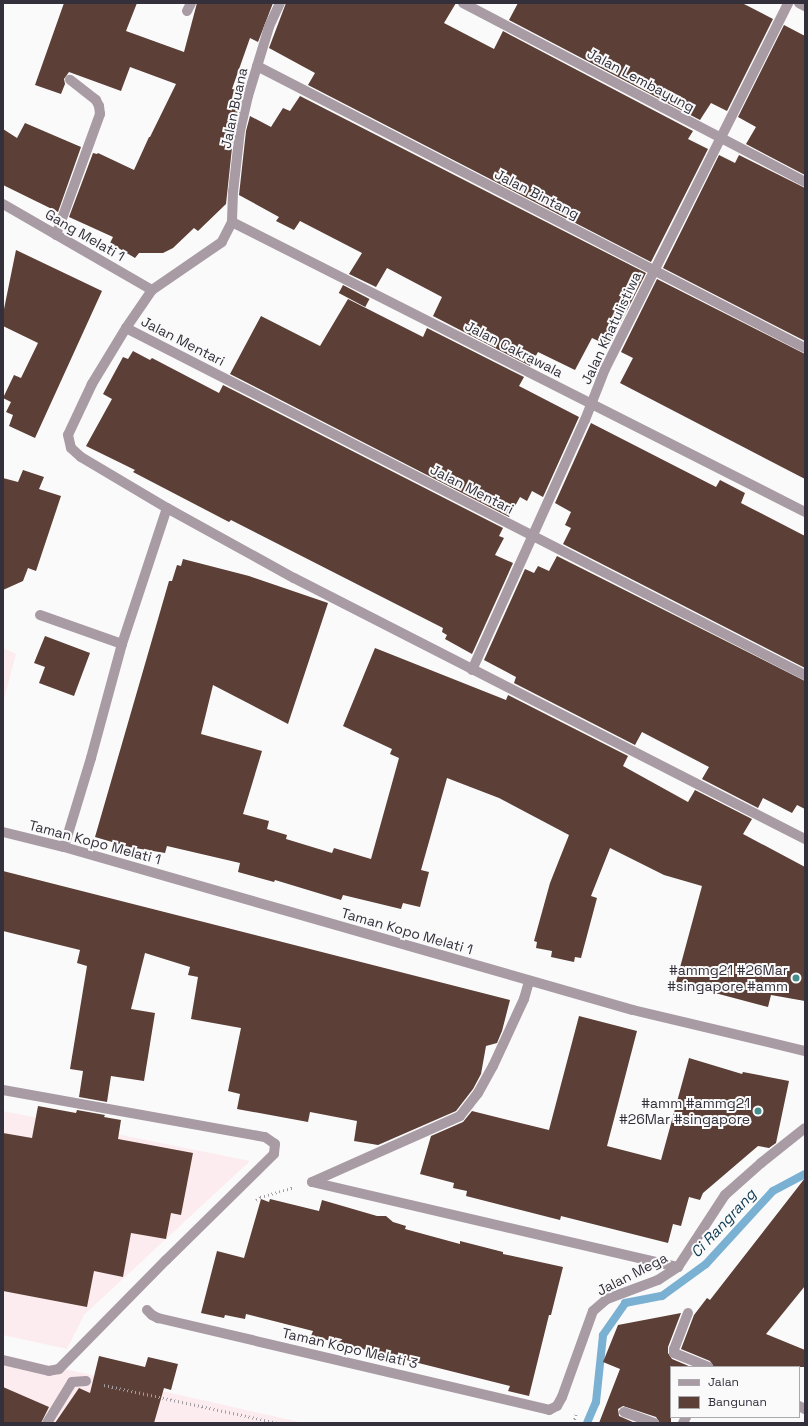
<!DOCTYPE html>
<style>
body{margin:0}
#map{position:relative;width:808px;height:1426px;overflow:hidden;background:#fafafa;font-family:"Space Grotesk",sans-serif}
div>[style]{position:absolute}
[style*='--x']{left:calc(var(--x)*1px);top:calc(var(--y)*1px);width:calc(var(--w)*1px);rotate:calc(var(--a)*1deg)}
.industrial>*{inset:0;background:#fcecef}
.stream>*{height:8px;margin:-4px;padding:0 4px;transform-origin:4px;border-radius:4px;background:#7ab1d3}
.building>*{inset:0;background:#5c3f36;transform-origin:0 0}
.path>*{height:2.5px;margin-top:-1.25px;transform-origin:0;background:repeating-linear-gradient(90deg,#a19fa4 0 1px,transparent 0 4px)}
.minor>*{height:10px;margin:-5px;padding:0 5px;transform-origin:5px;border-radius:5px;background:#a89ba4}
.dots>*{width:11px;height:11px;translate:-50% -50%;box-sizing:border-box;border:2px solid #fafafa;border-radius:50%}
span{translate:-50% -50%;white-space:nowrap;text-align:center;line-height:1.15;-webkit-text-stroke:4px #fafafa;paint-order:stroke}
.street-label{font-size:14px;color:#332f3b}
.poi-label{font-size:14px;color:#332f3b}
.right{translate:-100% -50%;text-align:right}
.water-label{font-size:15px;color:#0b3951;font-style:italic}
.frame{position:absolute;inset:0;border:4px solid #332f3b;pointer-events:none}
.legend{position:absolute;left:670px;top:1366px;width:130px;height:52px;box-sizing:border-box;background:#fafafa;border:1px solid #aaa9ae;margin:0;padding:5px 7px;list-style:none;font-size:12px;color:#332f3b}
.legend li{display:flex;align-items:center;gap:8px;height:20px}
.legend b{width:20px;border:1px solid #aaa9ae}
</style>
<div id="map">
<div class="industrial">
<div style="clip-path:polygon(3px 648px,16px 654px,3px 703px)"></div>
<div style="clip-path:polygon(3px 1111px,250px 1161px,84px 1315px,67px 1349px,3px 1335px)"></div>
<div style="clip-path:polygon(3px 1355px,304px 1423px,3px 1423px)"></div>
</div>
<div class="stream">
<div style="--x:587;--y:1423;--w:23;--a:-67"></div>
<div style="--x:596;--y:1402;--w:67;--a:-84"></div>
<div style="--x:603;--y:1335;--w:39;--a:-55"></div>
<div style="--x:625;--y:1303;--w:38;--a:-11"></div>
<div style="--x:662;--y:1296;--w:54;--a:-36"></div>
<div style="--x:706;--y:1264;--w:99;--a:-47.5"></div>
<div style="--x:773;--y:1191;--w:36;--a:-28"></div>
</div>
<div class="building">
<div style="clip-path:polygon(64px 3px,137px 3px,126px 31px,184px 52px,197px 3px,273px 3px,258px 42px,250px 38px,232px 89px,237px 90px,234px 107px,238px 109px,234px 129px,226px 204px,198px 231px,194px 228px,173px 248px,163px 253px,139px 253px,135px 258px,110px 243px,113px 237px,69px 217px,93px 153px,97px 154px,98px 153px,134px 170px,149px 137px,150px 137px,176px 84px,130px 67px,121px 91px,69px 72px,64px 79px,65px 84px,61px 94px,35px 85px)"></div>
<div style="clip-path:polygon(286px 3px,456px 3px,444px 23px,494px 49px,503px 31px,693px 131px,688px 139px,708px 149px,651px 262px,308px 85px,315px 73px,269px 48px)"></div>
<div style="clip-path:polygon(518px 3px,742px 3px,773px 19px,727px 111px,711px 103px,700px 120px,509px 20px)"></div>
<div style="clip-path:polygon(784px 25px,805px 36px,805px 175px,746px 144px,756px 127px,738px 117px)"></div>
<div style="clip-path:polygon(300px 96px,646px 273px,609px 346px,592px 338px,575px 370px,538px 352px,530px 366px,433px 316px,442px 297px,387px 268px,376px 287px,349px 274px,362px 253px,300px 221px,294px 230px,276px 221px,279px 217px,239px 195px,246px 131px,250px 116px,271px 127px,283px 108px,290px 111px)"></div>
<div style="clip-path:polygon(25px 123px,81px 147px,58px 212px,3px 185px,3px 129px,17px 138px)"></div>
<div style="clip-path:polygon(719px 155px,735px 163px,739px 155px,805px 188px,805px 341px,663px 268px)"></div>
<div style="clip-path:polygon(16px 250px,102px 291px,35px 438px,9px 426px,13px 415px,6px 412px,11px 402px,3px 398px,14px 375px,21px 378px,38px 343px,3px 326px,3px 314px)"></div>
<div style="clip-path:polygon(657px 279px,805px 354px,805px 479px,620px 383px,633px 358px,621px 352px)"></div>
<div style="left:343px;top:285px;width:30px;height:9px;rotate:28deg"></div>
<div style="clip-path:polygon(348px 299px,423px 337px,427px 328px,524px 377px,519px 386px,579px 417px,543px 497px,532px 491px,527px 501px,520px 497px,509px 517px,230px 374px,261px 316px,320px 346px)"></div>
<div style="clip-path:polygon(133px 351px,150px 360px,152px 358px,219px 393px,223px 385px,503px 528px,499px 536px,504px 538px,495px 555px,513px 563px,472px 654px,445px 639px,447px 635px,442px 632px,443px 628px,231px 520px,229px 522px,133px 472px,135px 470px,86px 446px,112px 399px,103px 394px,123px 357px,128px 359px)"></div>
<div style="clip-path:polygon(591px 423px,716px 487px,720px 480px,745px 493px,741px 503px,805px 536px,805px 668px,563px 544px,571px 528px,565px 525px,571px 512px,555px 503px)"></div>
<div style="clip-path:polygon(23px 470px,44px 477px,39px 489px,61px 496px,36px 571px,28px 568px,23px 581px,3px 590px,3px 478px,18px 482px)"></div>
<div style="clip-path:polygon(557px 556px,805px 681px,805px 809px,797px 805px,792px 813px,763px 798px,758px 808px,702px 779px,709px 767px,642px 732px,635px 745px,514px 683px,516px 677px,484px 660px,525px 569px,534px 573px,538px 566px,549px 571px)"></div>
<div style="clip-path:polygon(183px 559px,249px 576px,328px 603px,288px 724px,213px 685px,201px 734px,262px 751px,243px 814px,269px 821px,267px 829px,287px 835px,286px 839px,332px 853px,334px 848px,371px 859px,399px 758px,390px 754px,392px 749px,343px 726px,375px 648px,506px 700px,508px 695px,628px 756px,623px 766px,688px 802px,695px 790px,752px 819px,743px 834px,805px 867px,805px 1001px,771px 995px,768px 1007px,700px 989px,699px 993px,675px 986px,702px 886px,664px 875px,610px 848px,591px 896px,597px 898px,581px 958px,575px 957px,574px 962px,551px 957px,552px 951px,536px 948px,537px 942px,534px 941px,550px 883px,569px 835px,499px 798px,447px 778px,421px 870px,429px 872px,420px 907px,403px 903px,401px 909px,343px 895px,341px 900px,275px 880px,274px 882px,238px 872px,240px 863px,167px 846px,165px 853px,129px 847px,95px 837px,169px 581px,172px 581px,177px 565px,181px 566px)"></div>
<div style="clip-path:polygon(45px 636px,90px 653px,74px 696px,39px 683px,45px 667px,34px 663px)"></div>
<div style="clip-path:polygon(3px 871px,510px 1000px,502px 1031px,497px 1043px,486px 1046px,481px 1074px,473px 1089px,456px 1111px,378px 1145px,354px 1141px,357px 1121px,310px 1112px,308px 1122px,237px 1109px,240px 1094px,228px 1091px,241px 1028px,191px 1019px,198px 977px,188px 975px,190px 967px,145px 953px,131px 1009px,155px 1013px,144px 1081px,111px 1076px,107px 1102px,79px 1097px,83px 1071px,70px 1069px,87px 966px,77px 963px,80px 950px,3px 931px)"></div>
<div style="clip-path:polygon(579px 1016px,637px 1031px,607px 1146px,661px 1160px,689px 1058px,742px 1074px,743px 1072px,789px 1081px,776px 1143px,769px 1148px,758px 1146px,703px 1193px,700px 1200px,689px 1197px,681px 1226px,673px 1224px,668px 1243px,561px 1216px,560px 1220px,466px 1196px,467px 1191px,453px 1188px,454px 1183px,420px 1174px,431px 1136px,463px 1122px,472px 1111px,549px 1130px)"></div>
<div style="clip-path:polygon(38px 1106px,76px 1113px,77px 1110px,105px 1115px,104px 1117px,121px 1120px,118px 1139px,193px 1153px,181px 1215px,171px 1213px,166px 1239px,131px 1233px,123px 1277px,94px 1271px,87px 1307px,3px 1291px,3px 1133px,32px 1138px)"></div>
<div style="clip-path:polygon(805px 1178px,805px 1286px,766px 1334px,805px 1350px,805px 1367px,714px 1367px,710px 1361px,681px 1349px,694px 1315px,707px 1298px,710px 1300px)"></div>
<div style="clip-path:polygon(261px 1199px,269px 1202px,270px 1199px,319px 1211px,322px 1200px,377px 1216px,386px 1216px,393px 1222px,406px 1226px,405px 1229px,460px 1244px,460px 1241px,503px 1252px,503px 1254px,563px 1267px,551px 1315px,549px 1315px,529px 1396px,508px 1391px,510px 1386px,311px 1336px,313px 1331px,246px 1314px,245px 1319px,225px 1315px,224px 1318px,201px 1313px,217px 1251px,244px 1258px)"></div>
<div style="clip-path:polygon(681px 1313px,668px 1347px,668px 1353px,672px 1359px,691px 1367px,671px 1367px,671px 1423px,660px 1423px,656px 1417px,623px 1406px,618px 1409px,619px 1416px,635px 1423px,599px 1423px,620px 1369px,603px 1362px,618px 1325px)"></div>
<div style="clip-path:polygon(99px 1356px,145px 1367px,148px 1357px,178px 1364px,171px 1390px,164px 1388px,154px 1423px,55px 1423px,79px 1388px,90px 1393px)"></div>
<div style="clip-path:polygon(3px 1387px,49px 1407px,41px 1423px,3px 1423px)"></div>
</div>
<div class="path">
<div style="--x:256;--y:1200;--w:5;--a:-37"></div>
<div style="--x:260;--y:1197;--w:35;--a:-16"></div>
<div style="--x:104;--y:1385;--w:179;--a:12.3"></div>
<div style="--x:573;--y:1423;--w:9;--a:-72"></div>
</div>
<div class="minor">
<div style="--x:280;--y:3;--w:26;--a:115"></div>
<div style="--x:269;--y:27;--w:72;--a:106.9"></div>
<div style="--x:248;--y:96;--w:35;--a:103"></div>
<div style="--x:240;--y:130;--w:62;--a:96.4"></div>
<div style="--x:233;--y:192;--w:30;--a:92"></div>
<div style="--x:232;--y:222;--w:22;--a:117"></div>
<div style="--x:222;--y:242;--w:85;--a:145.6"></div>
<div style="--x:152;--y:290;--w:46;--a:124.4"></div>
<div style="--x:126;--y:328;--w:66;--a:121.3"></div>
<div style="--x:92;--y:384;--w:56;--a:115.2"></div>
<div style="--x:68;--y:435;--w:13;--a:77"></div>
<div style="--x:71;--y:448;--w:13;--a:42"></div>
<div style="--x:81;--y:457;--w:100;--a:30.7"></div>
<div style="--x:167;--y:508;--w:145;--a:28.9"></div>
<div style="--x:294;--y:578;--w:574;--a:27.06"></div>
<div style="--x:463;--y:3;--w:386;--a:27.6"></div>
<div style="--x:799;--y:3;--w:7;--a:27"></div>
<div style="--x:187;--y:11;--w:9;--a:-63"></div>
<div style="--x:257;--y:66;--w:616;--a:27.23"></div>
<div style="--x:3;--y:204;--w:172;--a:30"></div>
<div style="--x:232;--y:222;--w:642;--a:26.84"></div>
<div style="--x:56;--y:235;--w:129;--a:-70"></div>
<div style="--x:100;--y:114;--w:8;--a:-97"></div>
<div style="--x:99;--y:106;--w:7;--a:-117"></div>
<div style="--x:96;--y:100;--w:33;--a:-142"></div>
<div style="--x:126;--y:328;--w:763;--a:27.07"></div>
<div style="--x:40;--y:615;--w:87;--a:19.5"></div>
<div style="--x:472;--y:670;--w:274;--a:-65.7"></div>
<div style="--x:585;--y:420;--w:55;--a:-68.6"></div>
<div style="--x:605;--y:369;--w:409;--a:-63.4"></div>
<div style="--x:3;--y:832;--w:63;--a:13.8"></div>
<div style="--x:64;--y:847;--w:592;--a:15.99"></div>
<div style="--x:633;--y:1010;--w:177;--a:13.4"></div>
<div style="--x:64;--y:847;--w:93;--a:-73.1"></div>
<div style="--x:91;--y:758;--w:118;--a:-74.8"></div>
<div style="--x:122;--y:644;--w:143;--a:-71.7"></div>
<div style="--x:3;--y:1090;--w:266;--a:10.2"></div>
<div style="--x:265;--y:1137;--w:12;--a:35"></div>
<div style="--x:275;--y:1144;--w:10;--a:96"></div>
<div style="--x:274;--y:1154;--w:151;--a:135.5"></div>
<div style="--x:166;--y:1260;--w:153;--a:134.5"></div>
<div style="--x:59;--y:1369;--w:10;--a:169"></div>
<div style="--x:49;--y:1371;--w:47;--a:-166.6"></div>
<div style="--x:312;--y:1182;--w:376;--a:13.1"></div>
<div style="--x:312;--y:1182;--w:162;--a:-24"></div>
<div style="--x:460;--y:1116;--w:29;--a:-52"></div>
<div style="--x:478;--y:1093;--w:31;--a:-61"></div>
<div style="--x:493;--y:1066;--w:74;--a:-65.2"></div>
<div style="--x:524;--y:999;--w:19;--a:-74"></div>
<div style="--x:147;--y:1310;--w:7;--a:45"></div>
<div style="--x:152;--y:1315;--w:7;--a:27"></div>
<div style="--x:158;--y:1318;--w:402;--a:13.2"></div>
<div style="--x:549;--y:1410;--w:9;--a:-27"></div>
<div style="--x:557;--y:1406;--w:10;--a:-61"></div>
<div style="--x:562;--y:1397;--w:91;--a:-70.2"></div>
<div style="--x:593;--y:1311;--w:18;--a:-41"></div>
<div style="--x:607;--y:1299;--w:54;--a:-20.4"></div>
<div style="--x:658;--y:1280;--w:24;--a:-33"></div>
<div style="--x:678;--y:1267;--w:86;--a:-56.9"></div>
<div style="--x:725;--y:1195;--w:48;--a:-41.6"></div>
<div style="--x:761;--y:1163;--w:56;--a:-38.5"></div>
<div style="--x:688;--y:1313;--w:39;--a:111"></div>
<div style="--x:674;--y:1349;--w:4;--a:90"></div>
<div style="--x:674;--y:1353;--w:37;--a:22"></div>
<div style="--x:799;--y:1406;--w:7;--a:27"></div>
<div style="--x:624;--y:1412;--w:32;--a:20"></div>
<div style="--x:47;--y:1423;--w:48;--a:-58.6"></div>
<div style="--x:72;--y:1382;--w:14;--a:-4"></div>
<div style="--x:683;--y:1423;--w:7;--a:-63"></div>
</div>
<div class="dots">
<div style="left:796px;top:978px;background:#468e8d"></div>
<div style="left:758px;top:1111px;background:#468e8d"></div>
</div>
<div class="street-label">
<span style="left:641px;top:80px;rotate:28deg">Jalan Lembayung</span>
<span style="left:234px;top:108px;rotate:-78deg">Jalan Buana</span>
<span style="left:537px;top:194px;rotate:27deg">Jalan Bintang</span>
<span style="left:85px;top:235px;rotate:30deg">Gang Melati 1</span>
<span style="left:611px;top:328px;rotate:-65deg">Jalan Khatulistiwa</span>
<span style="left:183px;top:341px;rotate:27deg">Jalan Mentari</span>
<span style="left:514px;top:349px;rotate:27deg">Jalan Cakrawala</span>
<span style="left:472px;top:489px;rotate:27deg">Jalan Mentari</span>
<span style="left:95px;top:842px;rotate:15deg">Taman Kopo Melati 1</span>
<span style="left:407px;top:931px;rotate:16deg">Taman Kopo Melati 1</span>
<span style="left:632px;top:1274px;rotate:-27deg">Jalan Mega</span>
<span style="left:350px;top:1348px;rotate:13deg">Taman Kopo Melati 3</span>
</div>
<div class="poi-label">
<span class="right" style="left:788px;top:978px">#ammg21 #26Mar<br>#singapore #amm</span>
<span class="right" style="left:750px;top:1111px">#amm #ammg21<br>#26Mar #singapore</span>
</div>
<div class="water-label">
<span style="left:723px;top:1223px;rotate:-47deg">Ci Rangrang</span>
</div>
<div class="frame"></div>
<ul class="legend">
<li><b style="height:5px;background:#a89ba4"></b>Jalan</li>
<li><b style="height:11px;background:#5c3f36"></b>Bangunan</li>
</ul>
</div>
